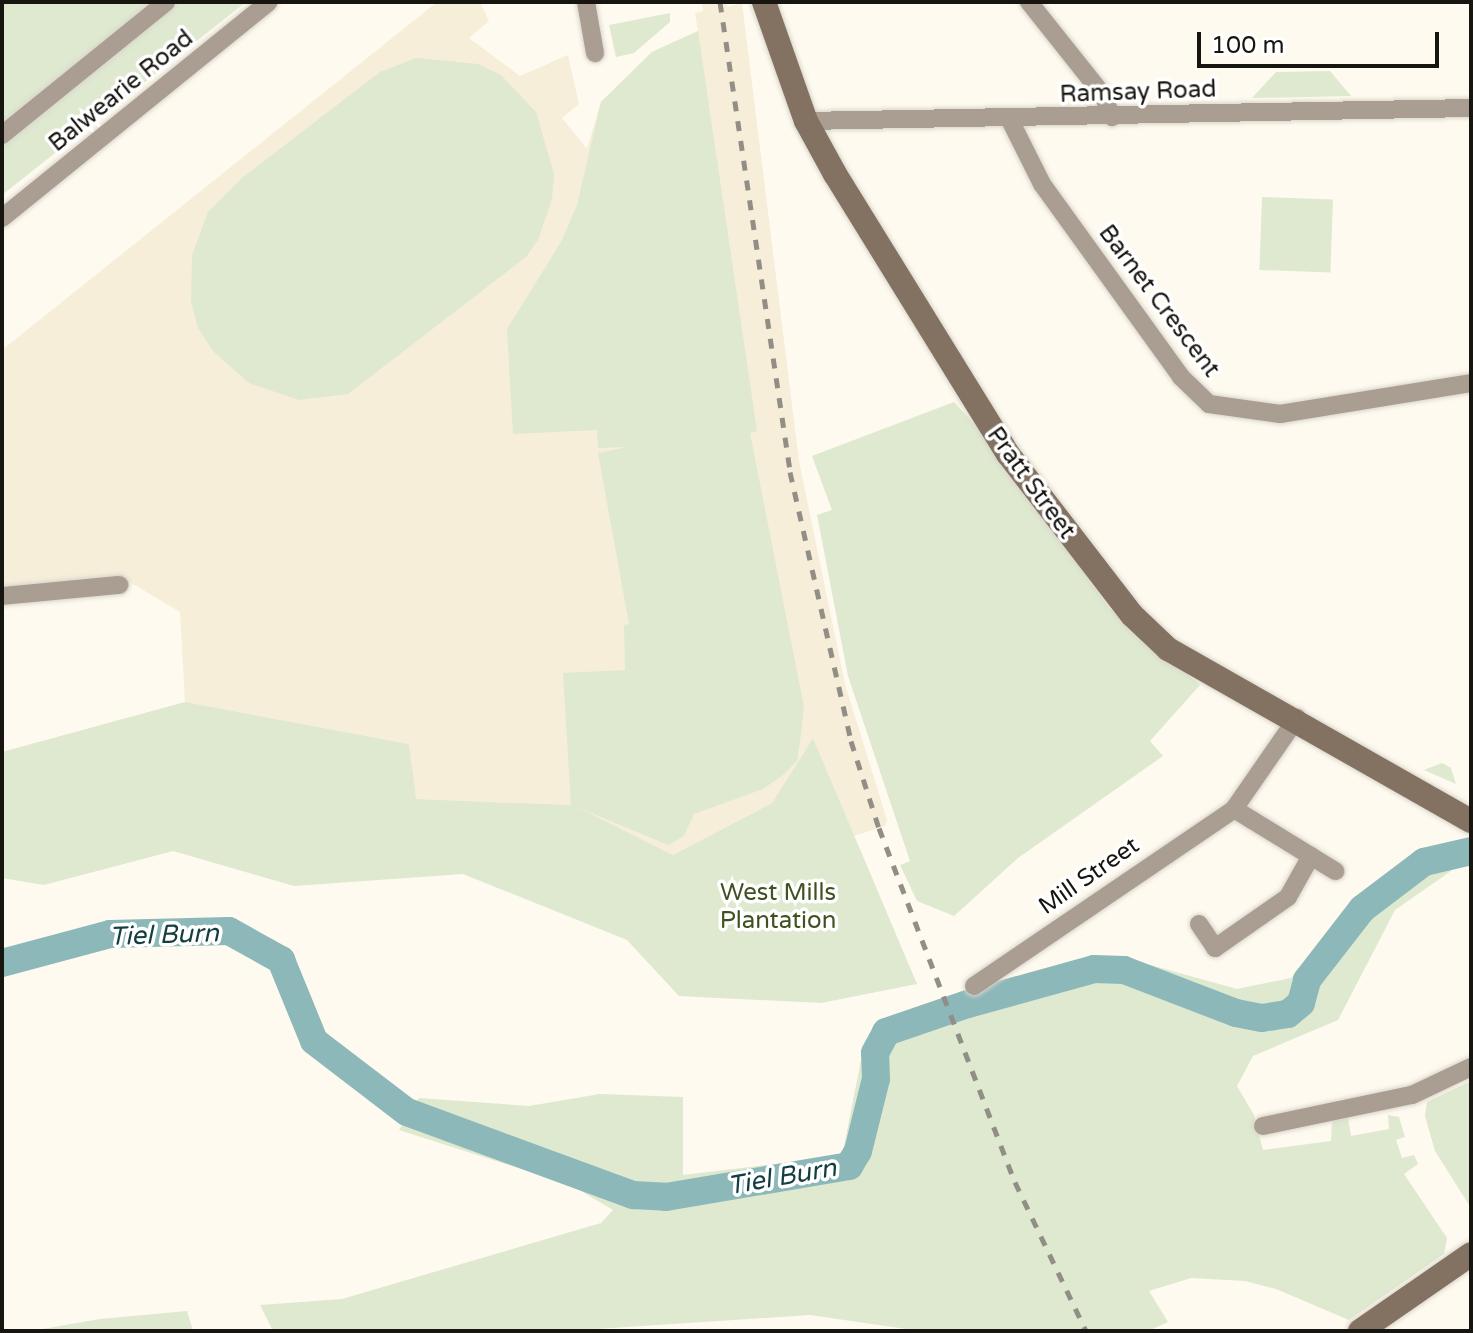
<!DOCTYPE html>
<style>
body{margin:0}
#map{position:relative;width:1473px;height:1333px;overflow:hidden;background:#fefaef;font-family:"Varela Round",sans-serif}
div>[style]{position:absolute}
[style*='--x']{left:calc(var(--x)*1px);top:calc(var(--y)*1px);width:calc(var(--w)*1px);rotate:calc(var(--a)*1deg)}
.built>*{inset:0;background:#f6eed9}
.green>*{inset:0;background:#dee9d0;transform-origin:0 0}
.river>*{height:28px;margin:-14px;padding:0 14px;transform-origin:14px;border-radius:14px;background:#8cb8ba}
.roads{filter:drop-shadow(0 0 2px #d9d5cb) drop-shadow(0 0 2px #d9d5cb)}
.street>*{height:18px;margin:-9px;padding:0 9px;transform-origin:9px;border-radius:9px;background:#aa9e93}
.secondary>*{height:24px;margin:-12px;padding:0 12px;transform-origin:12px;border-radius:12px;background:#837262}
.rail>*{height:5px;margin-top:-2.5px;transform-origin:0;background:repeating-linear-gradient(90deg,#918e86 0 10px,transparent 0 20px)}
span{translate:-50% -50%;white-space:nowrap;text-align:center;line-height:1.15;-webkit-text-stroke:7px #fff;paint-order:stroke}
.street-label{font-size:24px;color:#171510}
.park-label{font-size:24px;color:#405220}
.water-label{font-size:26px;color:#133d40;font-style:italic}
.frame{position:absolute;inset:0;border:4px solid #171510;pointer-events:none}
.scale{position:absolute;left:1197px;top:32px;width:242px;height:36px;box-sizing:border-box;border:4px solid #171510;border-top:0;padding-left:10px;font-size:24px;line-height:28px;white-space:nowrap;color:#171510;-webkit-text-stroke:6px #fff;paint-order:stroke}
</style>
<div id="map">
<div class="built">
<div style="clip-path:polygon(437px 2px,480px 2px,489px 21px,469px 38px,520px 76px,568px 55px,579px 104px,562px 118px,587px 149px,601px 102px,652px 52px,698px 31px,695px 13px,703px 11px,702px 2px,726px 2px,727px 7px,742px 3px,799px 461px,845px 684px,887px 820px,885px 826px,854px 836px,813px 738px,772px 803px,673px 855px,572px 805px,415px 799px,409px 744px,185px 702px,180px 612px,121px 577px,2px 587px,2px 350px)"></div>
</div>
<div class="green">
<div style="clip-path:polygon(2px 2px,246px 2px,2px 195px)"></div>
<div style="clip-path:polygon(670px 13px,670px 22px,634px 53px,616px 57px,609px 25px)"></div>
<div style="clip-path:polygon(698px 31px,757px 431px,750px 433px,804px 707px,801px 734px,797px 761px,783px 775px,763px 789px,694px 814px,684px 836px,668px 845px,577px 807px,673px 855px,772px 803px,813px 738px,917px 984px,821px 1003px,679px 996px,627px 940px,463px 874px,294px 886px,173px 851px,44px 885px,2px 878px,2px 752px,185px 702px,409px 744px,416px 799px,571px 805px,563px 673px,625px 670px,624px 625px,629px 624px,598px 453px,628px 447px,598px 448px,597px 430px,513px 434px,507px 329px,561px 242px,577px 205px,601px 102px,652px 52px)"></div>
<div style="clip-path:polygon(416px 58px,478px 64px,501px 75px,536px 112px,554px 174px,552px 199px,538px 240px,526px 257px,348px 394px,299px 400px,249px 383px,213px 351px,198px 328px,191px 302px,192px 255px,208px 212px,242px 178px,380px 72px)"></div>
<div style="clip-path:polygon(1330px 71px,1351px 96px,1252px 98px,1276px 72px)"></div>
<div style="left:1262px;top:197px;width:71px;height:73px;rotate:2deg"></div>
<div style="clip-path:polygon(954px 402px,981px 431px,1110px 609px,1200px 685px,1150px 741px,1163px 756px,1018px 858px,954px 916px,917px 901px,900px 865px,910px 861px,848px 676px,817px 515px,832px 510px,812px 456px)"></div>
<div style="clip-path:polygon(1442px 763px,1451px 768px,1456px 784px,1424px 770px)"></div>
<div style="clip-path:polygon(1450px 844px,1451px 871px,1395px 910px,1338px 1020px,1253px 1056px,1237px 1086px,1254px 1115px,1263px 1150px,1331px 1141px,1332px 1121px,1348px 1118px,1351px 1136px,1389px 1129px,1388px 1115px,1399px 1117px,1405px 1137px,1396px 1140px,1402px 1158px,1414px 1155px,1418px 1164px,1404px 1174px,1447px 1238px,1444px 1254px,1349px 1320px,1276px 1289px,1245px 1281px,1191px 1278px,1149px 1291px,1168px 1322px,1148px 1331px,920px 1331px,810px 1315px,566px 1331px,273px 1331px,260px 1305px,342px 1299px,601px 1223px,613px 1210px,571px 1185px,399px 1130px,419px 1098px,529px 1106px,600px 1094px,683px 1097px,683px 1175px,842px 1156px,865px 1040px,886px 1027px,1078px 964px,1129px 959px,1237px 989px,1291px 978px,1374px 885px)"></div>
<div style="clip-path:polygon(1471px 1081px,1471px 1208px,1435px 1151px,1425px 1116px,1427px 1102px)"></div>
<div style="clip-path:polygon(187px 1311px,193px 1331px,31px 1331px,100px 1319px)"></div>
</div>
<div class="river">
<div style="--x:2;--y:963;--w:112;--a:-15"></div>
<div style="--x:110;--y:934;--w:119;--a:-1.4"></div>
<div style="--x:229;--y:931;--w:60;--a:29.1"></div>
<div style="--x:281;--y:960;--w:87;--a:67.8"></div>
<div style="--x:314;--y:1041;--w:117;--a:37.4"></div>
<div style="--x:407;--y:1112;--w:241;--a:20.2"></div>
<div style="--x:633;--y:1195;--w:33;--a:3"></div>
<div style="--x:666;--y:1197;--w:186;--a:-9.6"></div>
<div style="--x:849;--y:1166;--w:17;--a:-59"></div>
<div style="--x:858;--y:1151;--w:74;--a:-76"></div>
<div style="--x:876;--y:1079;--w:26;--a:-92"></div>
<div style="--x:875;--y:1053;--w:24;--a:-62"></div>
<div style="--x:886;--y:1032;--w:87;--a:-18.9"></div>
<div style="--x:968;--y:1004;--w:131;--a:-15.5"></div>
<div style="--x:1094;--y:969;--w:30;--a:2"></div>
<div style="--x:1124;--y:970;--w:120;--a:21"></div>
<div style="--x:1236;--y:1013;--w:26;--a:11"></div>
<div style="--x:1262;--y:1018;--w:26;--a:-9"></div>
<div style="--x:1288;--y:1014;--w:17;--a:-40"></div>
<div style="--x:1301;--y:1003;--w:24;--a:-75"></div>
<div style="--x:1307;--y:980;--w:90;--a:-52.2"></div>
<div style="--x:1362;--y:909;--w:78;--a:-37.2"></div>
<div style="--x:1424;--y:862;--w:48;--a:-13.2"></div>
</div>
<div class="roads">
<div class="street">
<div style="--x:586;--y:2;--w:52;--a:80"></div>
<div style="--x:1029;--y:2;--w:119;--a:51.5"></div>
<div style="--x:1103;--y:95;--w:24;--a:68"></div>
<div style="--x:1010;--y:120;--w:72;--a:63.4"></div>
<div style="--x:1042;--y:184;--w:238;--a:54.2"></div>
<div style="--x:1181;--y:377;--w:39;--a:44"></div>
<div style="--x:1209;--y:404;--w:72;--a:8"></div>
<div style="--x:1280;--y:414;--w:193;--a:-9.2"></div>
<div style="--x:806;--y:121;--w:665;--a:-1.12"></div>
<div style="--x:2;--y:135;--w:211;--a:-39"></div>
<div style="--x:2;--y:218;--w:343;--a:-39"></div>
<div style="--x:2;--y:596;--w:118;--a:-5.4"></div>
<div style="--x:1234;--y:809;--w:119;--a:31.5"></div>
<div style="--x:1199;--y:924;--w:29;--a:56"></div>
<div style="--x:1215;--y:948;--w:89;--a:-34.9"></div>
<div style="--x:1288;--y:897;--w:47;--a:-60.7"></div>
<div style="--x:974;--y:986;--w:315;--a:-34.2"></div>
<div style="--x:1234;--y:809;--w:111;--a:-55.3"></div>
<div style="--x:1263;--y:1126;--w:152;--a:-11.8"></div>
<div style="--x:1412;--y:1095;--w:65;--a:-25.4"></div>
</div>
<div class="secondary">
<div style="--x:764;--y:2;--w:126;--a:70.6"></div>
<div style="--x:806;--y:121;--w:60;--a:61.3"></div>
<div style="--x:835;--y:174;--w:329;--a:58.3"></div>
<div style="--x:1008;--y:454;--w:203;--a:52.4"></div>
<div style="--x:1132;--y:615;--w:50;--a:43.4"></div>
<div style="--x:1168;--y:649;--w:348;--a:29.6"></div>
<div style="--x:1360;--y:1331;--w:135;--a:-34.7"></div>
</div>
</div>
<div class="rail">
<div style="--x:720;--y:2;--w:475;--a:81.5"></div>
<div style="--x:790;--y:472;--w:276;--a:77.2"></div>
<div style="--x:851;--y:741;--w:91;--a:72.2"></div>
<div style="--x:879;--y:828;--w:379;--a:69"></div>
<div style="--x:1015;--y:1182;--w:165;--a:64.5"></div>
</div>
<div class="street-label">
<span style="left:121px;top:91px;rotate:-39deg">Balwearie Road</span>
<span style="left:1138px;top:92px;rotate:-2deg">Ramsay Road</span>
<span style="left:1159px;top:301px;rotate:53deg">Barnet Crescent</span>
<span style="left:1031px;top:483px;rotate:54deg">Pratt Street</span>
<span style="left:1089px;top:876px;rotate:-35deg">Mill Street</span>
</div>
<div class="park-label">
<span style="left:778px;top:907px">West Mills<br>Plantation</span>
</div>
<div class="water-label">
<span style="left:164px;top:935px;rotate:-2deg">Tiel Burn</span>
<span style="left:782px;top:1177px;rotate:-10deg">Tiel Burn</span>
</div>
<div class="frame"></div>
<div class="scale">100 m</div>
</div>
